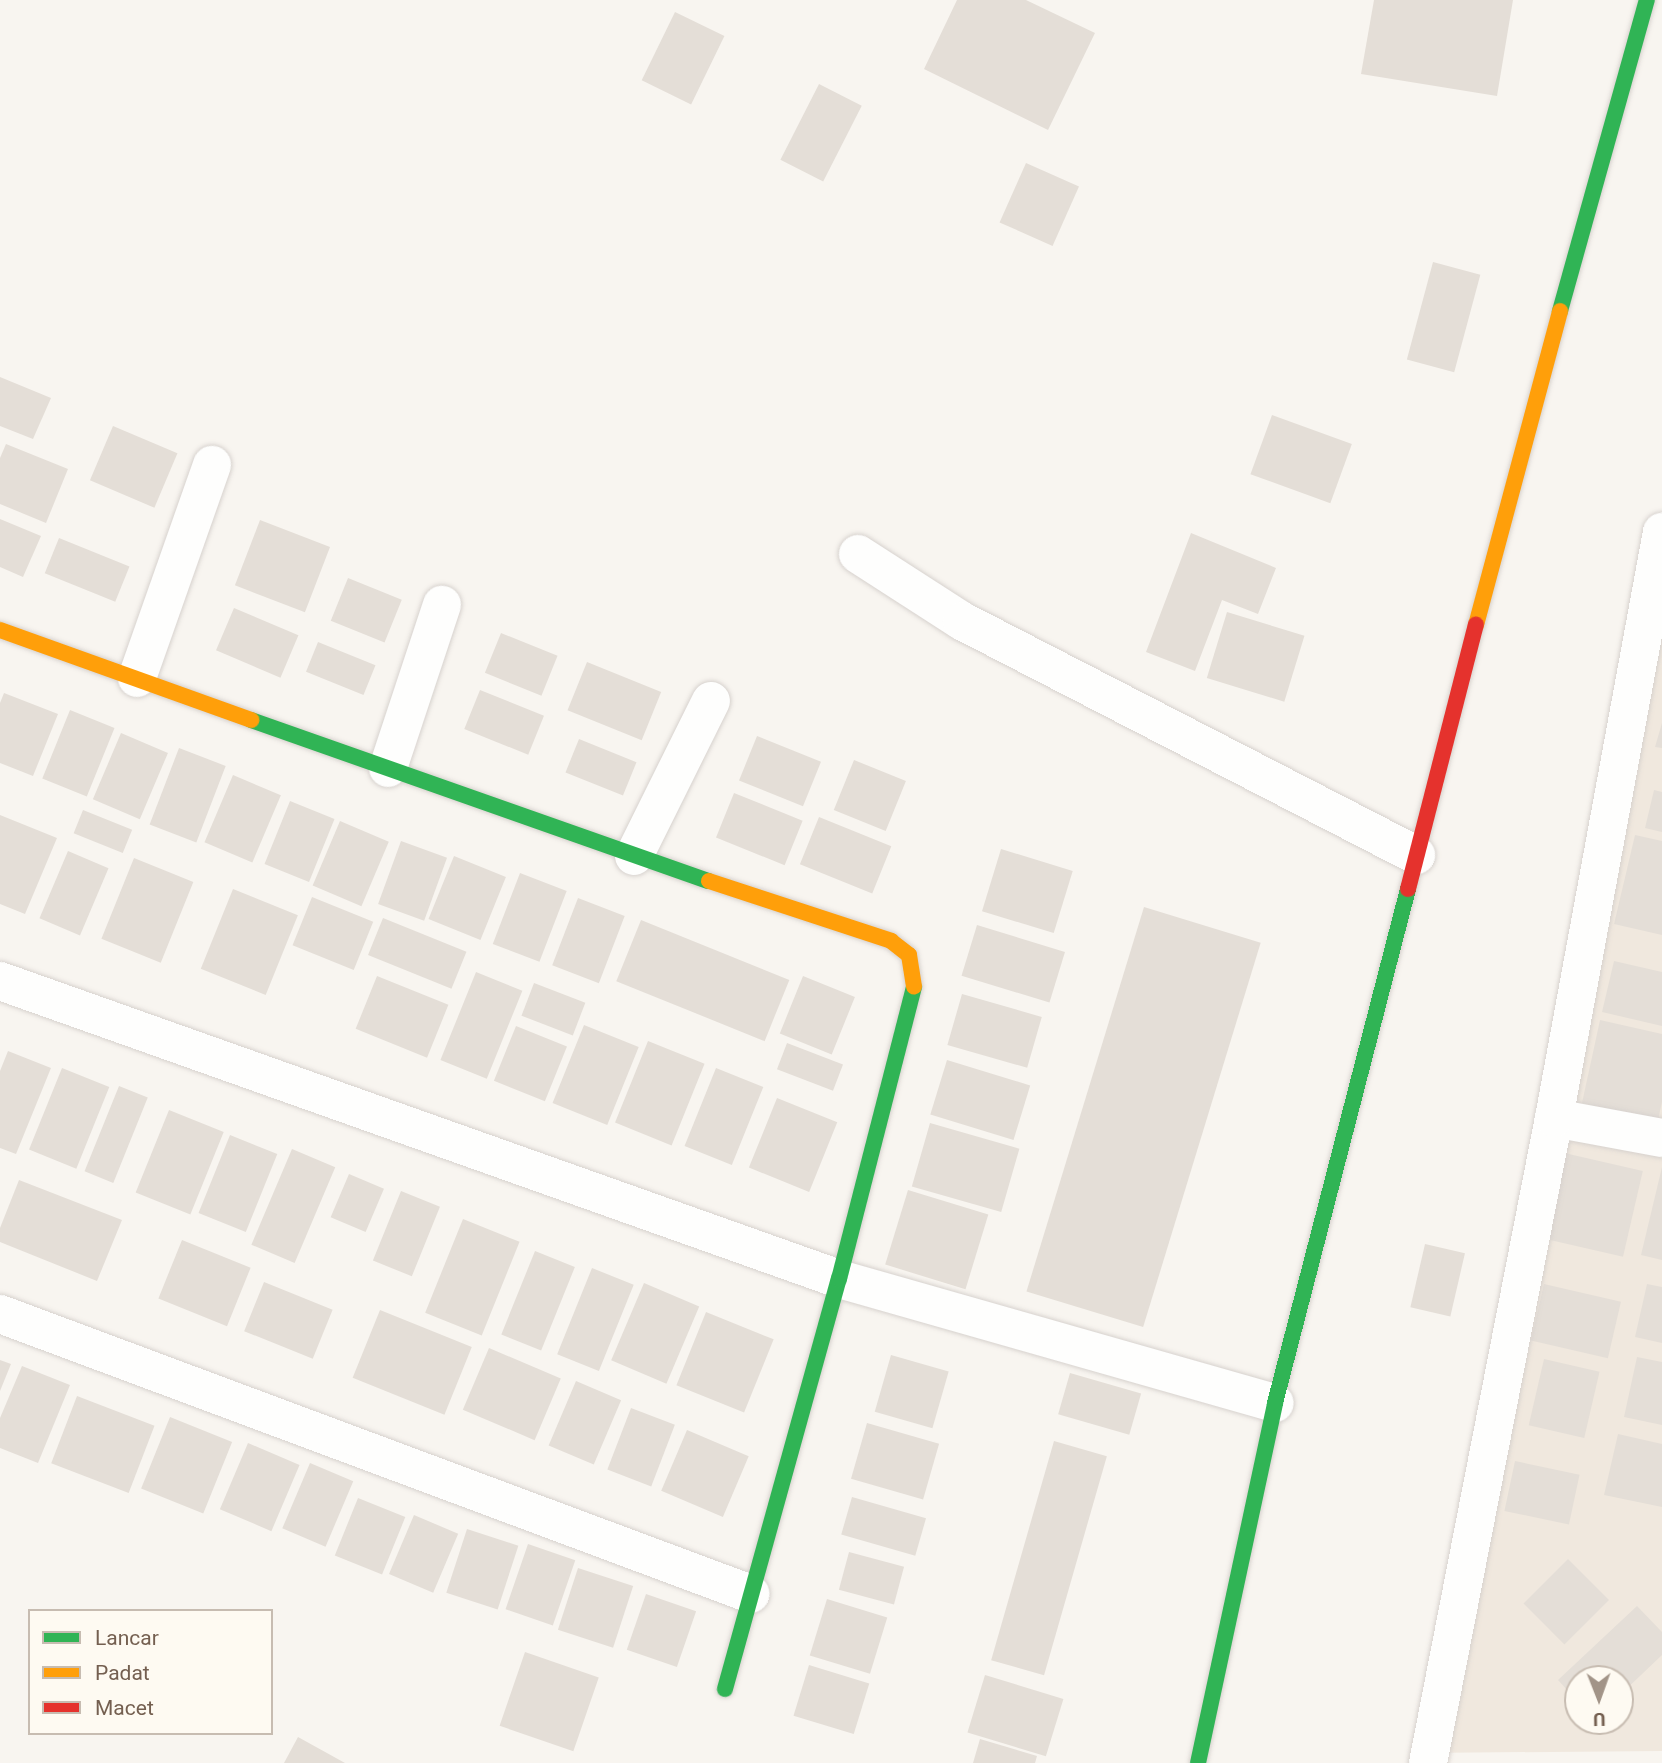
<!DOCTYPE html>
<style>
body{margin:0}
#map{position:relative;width:1662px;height:1763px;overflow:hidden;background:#f8f5f0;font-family:Roboto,sans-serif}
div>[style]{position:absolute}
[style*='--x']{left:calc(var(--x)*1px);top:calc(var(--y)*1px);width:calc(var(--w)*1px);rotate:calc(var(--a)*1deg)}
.residential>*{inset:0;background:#f0e8de}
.building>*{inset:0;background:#e4ded7;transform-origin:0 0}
.roads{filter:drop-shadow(0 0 2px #d7d2ce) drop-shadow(0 0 2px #d7d2ce)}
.street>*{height:38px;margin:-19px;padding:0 19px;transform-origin:19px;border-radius:19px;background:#fefefd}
.fast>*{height:16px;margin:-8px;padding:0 8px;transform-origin:8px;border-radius:8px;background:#30b455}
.slow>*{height:16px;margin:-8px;padding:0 8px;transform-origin:8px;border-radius:8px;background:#ff9f0a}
.jam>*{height:16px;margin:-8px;padding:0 8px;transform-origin:8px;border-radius:8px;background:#e5322d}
span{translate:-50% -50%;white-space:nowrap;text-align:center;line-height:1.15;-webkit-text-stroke:5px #fefaf2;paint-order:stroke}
.legend{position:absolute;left:28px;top:1609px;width:245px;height:126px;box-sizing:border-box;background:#fefaf2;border:2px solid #c7bcb1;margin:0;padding:9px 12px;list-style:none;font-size:21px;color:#745f50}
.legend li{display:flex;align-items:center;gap:14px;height:35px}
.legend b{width:35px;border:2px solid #c7bcb1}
.north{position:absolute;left:1564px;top:1665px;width:70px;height:70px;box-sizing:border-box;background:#fefaf2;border:2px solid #c7bcb1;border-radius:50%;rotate:179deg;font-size:19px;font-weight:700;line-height:28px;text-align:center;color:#745f50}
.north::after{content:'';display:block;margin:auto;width:24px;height:32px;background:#a29488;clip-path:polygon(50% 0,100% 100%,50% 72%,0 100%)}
</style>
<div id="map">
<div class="residential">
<div style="clip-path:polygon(evenodd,1662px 608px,1662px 1751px,1420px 1753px,1662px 608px,1578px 1679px,1620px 1679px,1620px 1721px,1578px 1721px,1578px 1679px)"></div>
</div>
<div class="building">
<div style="clip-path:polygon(957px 0,1026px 0,1095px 33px,1048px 130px,924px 69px)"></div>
<div style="clip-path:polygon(1374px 0,1513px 0,1497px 96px,1361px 74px)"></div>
<div style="left:675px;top:12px;width:55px;height:76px;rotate:26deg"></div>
<div style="left:819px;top:84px;width:48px;height:85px;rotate:27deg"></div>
<div style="left:1026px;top:163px;width:58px;height:65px;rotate:24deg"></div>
<div style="left:1433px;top:262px;width:49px;height:101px;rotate:15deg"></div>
<div style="clip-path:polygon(0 377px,51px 398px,33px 439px,0 426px)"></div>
<div style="left:1272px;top:415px;width:85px;height:63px;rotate:20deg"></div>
<div style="left:113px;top:426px;width:70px;height:59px;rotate:23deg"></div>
<div style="clip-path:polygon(6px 444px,68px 469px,46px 523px,0 504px,0 458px)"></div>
<div style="clip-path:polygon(0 519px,41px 536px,23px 577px,0 567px)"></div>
<div style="left:260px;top:520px;width:75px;height:70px;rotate:21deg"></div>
<div style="clip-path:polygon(1191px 533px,1276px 568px,1258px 614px,1222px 600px,1195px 671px,1146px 652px)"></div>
<div style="left:59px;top:538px;width:76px;height:38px;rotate:22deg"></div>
<div style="left:348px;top:578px;width:58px;height:46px;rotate:22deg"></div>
<div style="left:234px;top:608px;width:70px;height:46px;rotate:23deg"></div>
<div style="left:1227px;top:612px;width:81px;height:69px;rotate:17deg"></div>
<div style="left:501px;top:633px;width:61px;height:43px;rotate:22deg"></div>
<div style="left:318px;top:642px;width:62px;height:32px;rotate:22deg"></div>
<div style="left:587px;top:662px;width:80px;height:52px;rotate:22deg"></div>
<div style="left:480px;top:690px;width:69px;height:42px;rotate:22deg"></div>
<div style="clip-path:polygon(4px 693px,58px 714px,33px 776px,0 763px,0 703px)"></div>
<div style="left:70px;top:710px;width:48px;height:74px;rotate:22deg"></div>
<div style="clip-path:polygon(1662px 723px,1662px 748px,1655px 747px)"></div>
<div style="left:121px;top:733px;width:51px;height:72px;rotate:23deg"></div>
<div style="left:757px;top:736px;width:69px;height:48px;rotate:22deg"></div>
<div style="left:579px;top:739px;width:62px;height:36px;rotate:22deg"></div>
<div style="left:179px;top:748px;width:50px;height:82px;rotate:21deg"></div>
<div style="left:854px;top:760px;width:56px;height:54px;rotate:22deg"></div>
<div style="left:233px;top:775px;width:52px;height:73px;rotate:23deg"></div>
<div style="clip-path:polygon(1654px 790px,1662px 792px,1662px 832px,1645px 828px)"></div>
<div style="left:734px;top:793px;width:74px;height:48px;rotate:22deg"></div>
<div style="left:290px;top:801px;width:48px;height:68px;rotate:22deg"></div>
<div style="left:83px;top:810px;width:53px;height:25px;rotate:22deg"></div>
<div style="clip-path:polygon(0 815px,57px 838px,25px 914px,0 904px)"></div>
<div style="left:819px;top:817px;width:78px;height:51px;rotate:22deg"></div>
<div style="left:340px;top:821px;width:53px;height:70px;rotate:23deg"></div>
<div style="clip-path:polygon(1635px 835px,1662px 841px,1662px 935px,1614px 924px)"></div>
<div style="left:401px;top:841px;width:49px;height:67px;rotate:20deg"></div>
<div style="left:1001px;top:849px;width:75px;height:65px;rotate:17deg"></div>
<div style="left:68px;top:851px;width:44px;height:73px;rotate:23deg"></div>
<div style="left:454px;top:856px;width:56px;height:68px;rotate:22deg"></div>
<div style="left:134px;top:858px;width:64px;height:87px;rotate:22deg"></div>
<div style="left:520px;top:873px;width:50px;height:76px;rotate:21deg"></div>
<div style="left:233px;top:889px;width:70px;height:86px;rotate:22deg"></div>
<div style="left:312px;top:897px;width:66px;height:52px;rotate:22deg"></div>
<div style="left:578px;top:898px;width:50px;height:72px;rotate:21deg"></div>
<div style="left:1144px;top:907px;width:122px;height:402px;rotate:17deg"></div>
<div style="left:383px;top:918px;width:90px;height:40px;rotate:22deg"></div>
<div style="left:641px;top:920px;width:160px;height:66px;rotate:22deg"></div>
<div style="left:977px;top:925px;width:92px;height:53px;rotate:17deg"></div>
<div style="clip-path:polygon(1614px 961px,1662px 972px,1662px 1026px,1602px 1012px)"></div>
<div style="left:476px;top:972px;width:50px;height:95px;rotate:22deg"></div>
<div style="left:377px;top:976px;width:77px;height:57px;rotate:22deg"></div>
<div style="left:803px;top:976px;width:56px;height:62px;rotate:22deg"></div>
<div style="left:534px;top:983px;width:55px;height:35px;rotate:21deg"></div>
<div style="left:962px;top:994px;width:83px;height:53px;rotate:16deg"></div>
<div style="clip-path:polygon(1600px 1020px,1662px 1034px,1662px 1102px,1658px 1120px,1582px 1103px)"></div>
<div style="left:584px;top:1025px;width:59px;height:84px;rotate:22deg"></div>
<div style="left:516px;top:1026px;width:55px;height:59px;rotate:22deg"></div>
<div style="left:648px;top:1041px;width:61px;height:88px;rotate:22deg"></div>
<div style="left:787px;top:1043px;width:60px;height:28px;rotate:21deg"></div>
<div style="clip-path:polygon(8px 1051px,51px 1068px,16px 1154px,0 1148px,0 1071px)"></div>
<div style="left:947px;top:1060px;width:87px;height:57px;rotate:17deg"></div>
<div style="left:62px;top:1068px;width:51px;height:88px;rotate:22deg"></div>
<div style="left:716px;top:1068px;width:51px;height:84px;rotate:22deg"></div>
<div style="left:119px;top:1086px;width:31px;height:92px;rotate:22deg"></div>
<div style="left:777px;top:1098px;width:65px;height:75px;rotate:22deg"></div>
<div style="left:169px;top:1110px;width:59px;height:89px;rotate:22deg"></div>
<div style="left:930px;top:1123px;width:93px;height:66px;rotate:16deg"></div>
<div style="left:230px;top:1135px;width:51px;height:84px;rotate:22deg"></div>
<div style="left:292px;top:1149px;width:47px;height:104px;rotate:23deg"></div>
<div style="left:1560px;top:1152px;width:85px;height:88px;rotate:13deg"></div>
<div style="clip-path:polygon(1662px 1167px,1662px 1260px,1641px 1255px)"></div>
<div style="left:349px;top:1174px;width:38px;height:47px;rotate:23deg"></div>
<div style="clip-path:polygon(19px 1180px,122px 1220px,97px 1281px,0 1242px,0 1228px)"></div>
<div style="left:908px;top:1190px;width:84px;height:78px;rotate:17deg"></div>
<div style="left:401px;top:1191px;width:42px;height:75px;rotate:22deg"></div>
<div style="left:463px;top:1219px;width:61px;height:101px;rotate:22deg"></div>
<div style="left:182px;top:1240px;width:74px;height:63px;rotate:22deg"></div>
<div style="left:1425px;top:1244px;width:41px;height:65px;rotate:13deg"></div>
<div style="left:535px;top:1251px;width:43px;height:90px;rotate:22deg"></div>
<div style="left:592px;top:1268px;width:45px;height:93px;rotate:22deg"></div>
<div style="left:264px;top:1282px;width:74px;height:53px;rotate:22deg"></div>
<div style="left:644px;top:1283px;width:60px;height:84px;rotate:23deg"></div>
<div style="left:1544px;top:1284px;width:79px;height:58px;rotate:13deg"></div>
<div style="clip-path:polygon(1647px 1284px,1662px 1287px,1662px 1343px,1635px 1337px)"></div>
<div style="left:380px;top:1310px;width:99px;height:73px;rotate:22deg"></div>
<div style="left:706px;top:1312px;width:73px;height:79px;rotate:22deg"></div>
<div style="left:489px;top:1348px;width:78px;height:67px;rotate:23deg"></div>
<div style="left:891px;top:1355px;width:60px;height:59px;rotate:16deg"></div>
<div style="clip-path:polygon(1637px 1357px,1662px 1362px,1662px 1425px,1624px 1417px)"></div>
<div style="left:1544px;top:1359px;width:57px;height:68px;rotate:13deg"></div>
<div style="clip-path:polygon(0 1360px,11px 1364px,0 1391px)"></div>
<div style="clip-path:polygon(22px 1366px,70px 1385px,38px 1463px,0 1448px,0 1418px)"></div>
<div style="left:1070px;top:1373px;width:74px;height:43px;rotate:16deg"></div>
<div style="left:576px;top:1381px;width:49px;height:70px;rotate:23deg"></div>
<div style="left:77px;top:1396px;width:83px;height:72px;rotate:21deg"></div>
<div style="left:631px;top:1408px;width:47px;height:66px;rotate:21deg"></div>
<div style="left:170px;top:1417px;width:67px;height:77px;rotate:22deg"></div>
<div style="left:867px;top:1423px;width:75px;height:58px;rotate:16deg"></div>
<div style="left:687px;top:1430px;width:67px;height:66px;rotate:23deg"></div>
<div style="clip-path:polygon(1618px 1434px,1662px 1444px,1662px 1507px,1604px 1495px)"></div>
<div style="left:1054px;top:1441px;width:55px;height:228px;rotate:16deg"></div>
<div style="left:248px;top:1443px;width:56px;height:72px;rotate:23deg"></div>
<div style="left:1515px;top:1461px;width:66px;height:51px;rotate:12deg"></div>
<div style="left:310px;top:1463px;width:47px;height:71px;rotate:23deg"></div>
<div style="left:852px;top:1497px;width:77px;height:39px;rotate:16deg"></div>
<div style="left:358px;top:1498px;width:51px;height:62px;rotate:22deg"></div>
<div style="left:414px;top:1515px;width:48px;height:64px;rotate:23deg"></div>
<div style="left:467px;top:1529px;width:54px;height:67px;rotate:18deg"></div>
<div style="left:528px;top:1544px;width:50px;height:69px;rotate:19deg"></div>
<div style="left:849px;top:1552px;width:57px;height:39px;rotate:15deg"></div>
<div style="left:1568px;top:1559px;width:58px;height:63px;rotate:45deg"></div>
<div style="left:578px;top:1568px;width:58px;height:65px;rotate:18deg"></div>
<div style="left:646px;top:1594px;width:53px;height:59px;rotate:19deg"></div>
<div style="left:827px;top:1599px;width:63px;height:59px;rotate:17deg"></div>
<div style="clip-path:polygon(1637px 1606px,1662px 1632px,1662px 1655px,1620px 1695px,1620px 1679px,1578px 1679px,1578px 1702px,1558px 1680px)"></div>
<div style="left:525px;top:1652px;width:78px;height:78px;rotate:19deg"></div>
<div style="left:809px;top:1665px;width:63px;height:53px;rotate:17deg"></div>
<div style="left:985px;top:1675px;width:82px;height:60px;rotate:17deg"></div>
<div style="clip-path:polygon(298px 1737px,345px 1763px,284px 1763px)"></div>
<div style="clip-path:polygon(980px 1739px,1037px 1756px,1035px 1763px,973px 1763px)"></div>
</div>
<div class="roads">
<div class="street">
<div style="--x:858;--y:554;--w:124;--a:32.8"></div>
<div style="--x:962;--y:621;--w:511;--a:27.27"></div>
<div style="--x:137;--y:678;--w:226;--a:-70.6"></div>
<div style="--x:388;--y:768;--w:172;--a:-71.7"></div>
<div style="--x:634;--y:856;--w:173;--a:-63.6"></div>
<div style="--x:0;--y:981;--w:890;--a:19.55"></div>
<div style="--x:839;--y:1279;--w:453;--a:15.9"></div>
<div style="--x:1554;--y:1118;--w:110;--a:10.5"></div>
<div style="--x:0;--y:1314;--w:801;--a:20.45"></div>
<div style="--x:1428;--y:1763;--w:657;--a:-78.95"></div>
<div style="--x:1554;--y:1118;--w:596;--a:-79.56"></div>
</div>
<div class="fast">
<div style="--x:1560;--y:311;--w:323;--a:-74.4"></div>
<div style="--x:251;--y:720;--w:485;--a:19.4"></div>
<div style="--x:725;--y:1689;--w:426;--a:-74.5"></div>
<div style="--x:839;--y:1279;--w:301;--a:-75.6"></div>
<div style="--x:1198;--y:1763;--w:368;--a:-77.9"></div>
<div style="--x:1275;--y:1403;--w:531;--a:-75.49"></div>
</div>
<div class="slow">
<div style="--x:1476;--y:625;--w:325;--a:-75"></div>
<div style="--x:0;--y:630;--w:267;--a:19.7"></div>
<div style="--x:709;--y:881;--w:192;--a:18.2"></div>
<div style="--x:891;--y:941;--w:23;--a:38"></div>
<div style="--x:909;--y:955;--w:32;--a:81"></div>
</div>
<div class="jam">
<div style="--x:1408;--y:889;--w:273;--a:-75.6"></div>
</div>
</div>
<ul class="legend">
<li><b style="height:9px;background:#30b455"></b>Lancar</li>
<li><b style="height:9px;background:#ff9f0a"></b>Padat</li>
<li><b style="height:9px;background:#e5322d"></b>Macet</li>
</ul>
<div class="north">U</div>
</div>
